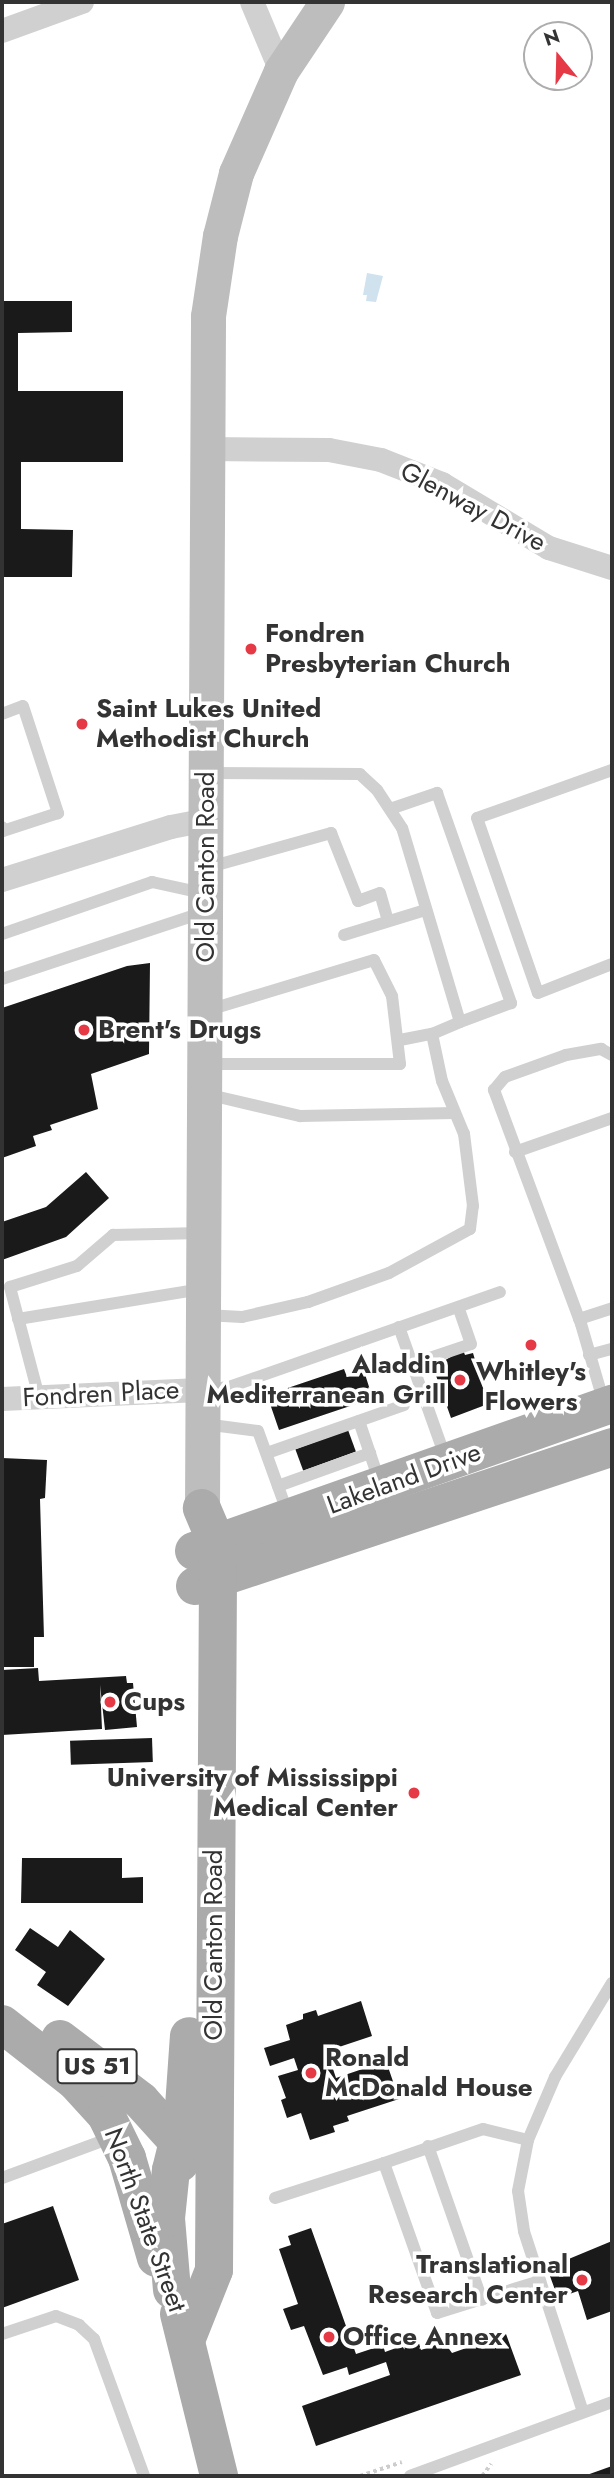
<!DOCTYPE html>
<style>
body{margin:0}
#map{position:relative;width:614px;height:2478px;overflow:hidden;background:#fff;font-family:Jost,sans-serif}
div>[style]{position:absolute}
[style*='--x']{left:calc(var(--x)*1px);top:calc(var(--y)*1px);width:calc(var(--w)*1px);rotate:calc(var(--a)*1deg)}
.water>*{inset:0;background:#cfe2ee}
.building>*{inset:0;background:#1a1a1a;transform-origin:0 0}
.path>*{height:3.5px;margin-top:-1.75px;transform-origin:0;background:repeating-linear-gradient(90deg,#cdcdcd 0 3.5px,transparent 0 7px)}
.lane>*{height:12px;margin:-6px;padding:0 6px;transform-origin:6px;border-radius:6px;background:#d0d0d0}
.street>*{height:24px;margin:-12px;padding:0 12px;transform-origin:12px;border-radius:12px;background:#d0d0d0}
.secondary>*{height:35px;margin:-17.5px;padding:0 17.5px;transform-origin:17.5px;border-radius:17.5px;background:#bdbdbd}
.primary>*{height:38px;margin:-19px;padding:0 19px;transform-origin:19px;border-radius:19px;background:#ababab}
.dots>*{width:19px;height:19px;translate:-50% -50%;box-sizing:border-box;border:4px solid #fff;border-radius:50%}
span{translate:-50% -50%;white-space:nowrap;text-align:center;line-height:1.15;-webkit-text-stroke:7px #fff;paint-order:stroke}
.shield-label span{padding:2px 5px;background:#fff;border:2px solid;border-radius:5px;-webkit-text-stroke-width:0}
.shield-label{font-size:24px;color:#333;font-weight:700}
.street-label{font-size:26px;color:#333}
.poi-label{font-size:26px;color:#333;font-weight:700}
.left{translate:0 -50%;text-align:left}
.right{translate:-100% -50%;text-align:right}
.frame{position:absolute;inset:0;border:4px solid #333;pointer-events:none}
.north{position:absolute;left:523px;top:21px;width:70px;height:70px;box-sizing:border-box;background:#fff;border:2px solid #adadad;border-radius:50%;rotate:341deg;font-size:19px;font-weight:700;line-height:28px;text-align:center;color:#333}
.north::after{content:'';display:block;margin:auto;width:24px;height:32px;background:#e63946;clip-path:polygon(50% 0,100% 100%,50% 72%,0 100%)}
</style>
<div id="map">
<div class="water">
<div style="clip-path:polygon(367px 273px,383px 276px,376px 302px,366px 301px,367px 295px,363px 295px)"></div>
</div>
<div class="building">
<div style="clip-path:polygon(2px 301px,72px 301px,72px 332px,18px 333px,18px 391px,123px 391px,123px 462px,21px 462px,21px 529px,73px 530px,72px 577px,2px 577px)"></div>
<div style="clip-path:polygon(150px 963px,149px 1054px,91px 1074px,98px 1109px,50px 1125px,52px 1130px,33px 1136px,36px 1146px,2px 1158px,2px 1008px,127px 966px)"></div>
<div style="clip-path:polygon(86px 1172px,109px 1198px,66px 1237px,2px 1260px,2px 1222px,46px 1207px)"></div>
<div style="clip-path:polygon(463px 1350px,465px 1355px,473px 1353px,488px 1404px,451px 1418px,433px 1367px)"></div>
<div style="clip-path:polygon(344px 1369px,347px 1377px,364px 1371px,370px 1390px,353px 1396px,356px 1404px,279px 1430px,267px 1395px)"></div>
<div style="left:348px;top:1430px;width:23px;height:56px;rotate:70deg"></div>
<div style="clip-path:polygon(2px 1458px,47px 1460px,45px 1498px,40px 1499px,44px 1637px,34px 1637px,34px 1667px,2px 1667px)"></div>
<div style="clip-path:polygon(38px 1668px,39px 1681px,126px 1676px,127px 1683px,133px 1683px,137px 1727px,105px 1730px,100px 1685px,102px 1729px,2px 1735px,2px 1670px)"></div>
<div style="left:152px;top:1738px;width:24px;height:82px;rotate:88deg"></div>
<div style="clip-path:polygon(22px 1858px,122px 1858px,122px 1878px,143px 1877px,143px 1903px,21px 1903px)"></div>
<div style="clip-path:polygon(30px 1928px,58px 1947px,70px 1930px,105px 1959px,68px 2006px,37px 1985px,46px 1972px,15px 1950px)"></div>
<div style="clip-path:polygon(361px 2001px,372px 2036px,327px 2051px,336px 2078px,386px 2061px,399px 2099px,347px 2116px,349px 2121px,333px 2126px,335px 2132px,310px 2140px,301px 2113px,287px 2118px,281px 2100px,286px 2098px,278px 2076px,298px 2070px,294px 2058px,270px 2066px,264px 2048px,290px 2040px,286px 2025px,303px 2019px,303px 2014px,316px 2010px,318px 2016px)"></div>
<div style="clip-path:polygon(53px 2206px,79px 2280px,2px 2308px,2px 2224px)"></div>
<div style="clip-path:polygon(311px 2228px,356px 2354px,383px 2345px,385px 2352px,418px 2340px,421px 2350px,444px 2342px,452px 2353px,506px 2334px,521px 2375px,316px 2446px,302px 2406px,390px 2375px,386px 2362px,349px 2375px,347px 2367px,323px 2375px,304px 2326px,291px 2330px,283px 2309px,298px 2304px,279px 2249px,291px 2245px,288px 2236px)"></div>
<div style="clip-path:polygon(612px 2241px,612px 2311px,587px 2320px,578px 2291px,558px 2298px,547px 2268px)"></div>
<div style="clip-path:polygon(612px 2466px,612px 2476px,584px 2476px)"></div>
</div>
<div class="path">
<div style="--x:360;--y:2476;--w:44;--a:-18.4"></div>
<div style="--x:482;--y:2476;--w:15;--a:-53"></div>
</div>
<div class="lane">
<div style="--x:2;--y:714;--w:22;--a:-21"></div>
<div style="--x:23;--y:706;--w:113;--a:71.9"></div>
<div style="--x:58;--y:813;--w:58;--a:161.9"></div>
<div style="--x:3;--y:831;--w:4;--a:-104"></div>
<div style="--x:612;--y:770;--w:143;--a:160.4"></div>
<div style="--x:477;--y:818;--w:185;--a:70.8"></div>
<div style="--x:538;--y:993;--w:79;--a:-21.4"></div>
<div style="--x:390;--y:809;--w:50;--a:-18.8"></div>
<div style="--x:437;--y:793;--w:223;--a:70.6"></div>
<div style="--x:511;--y:1003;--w:54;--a:159.6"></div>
<div style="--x:206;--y:868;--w:130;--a:-15.6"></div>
<div style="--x:331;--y:833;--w:73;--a:68.3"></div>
<div style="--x:358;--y:901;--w:23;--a:-20"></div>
<div style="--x:380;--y:893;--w:29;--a:74"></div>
<div style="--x:2;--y:934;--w:159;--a:-19.1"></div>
<div style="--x:152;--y:882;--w:51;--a:12.4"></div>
<div style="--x:344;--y:935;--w:86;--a:-17"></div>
<div style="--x:2;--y:979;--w:210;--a:-18.3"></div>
<div style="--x:400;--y:1040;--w:33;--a:-11"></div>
<div style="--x:208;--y:1064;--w:192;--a:0"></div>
<div style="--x:400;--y:1064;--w:68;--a:-96.7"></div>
<div style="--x:392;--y:996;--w:40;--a:-116.6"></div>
<div style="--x:374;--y:960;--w:173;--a:163.2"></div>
<div style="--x:206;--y:1094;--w:97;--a:13.2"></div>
<div style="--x:300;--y:1116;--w:155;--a:-1.1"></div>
<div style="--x:515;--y:1152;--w:103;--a:-19.3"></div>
<div style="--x:205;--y:1315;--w:37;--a:3"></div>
<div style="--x:242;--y:1317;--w:68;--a:-12.8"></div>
<div style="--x:308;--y:1302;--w:86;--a:-19.7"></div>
<div style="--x:389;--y:1273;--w:92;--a:-28.5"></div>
<div style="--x:470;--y:1229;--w:23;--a:-83"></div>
<div style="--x:473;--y:1206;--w:73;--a:-97.1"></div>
<div style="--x:464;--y:1134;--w:57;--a:-112.5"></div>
<div style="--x:442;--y:1081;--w:48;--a:-102"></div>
<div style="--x:432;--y:1034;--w:30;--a:-23"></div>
<div style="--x:460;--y:1022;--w:202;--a:-106.6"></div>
<div style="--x:402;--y:828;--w:45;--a:-123.3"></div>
<div style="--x:377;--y:790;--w:23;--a:-137"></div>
<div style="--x:360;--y:774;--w:152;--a:-179.6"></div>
<div style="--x:18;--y:1319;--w:185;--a:-9.3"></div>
<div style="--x:579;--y:1319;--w:35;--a:-18"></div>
<div style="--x:399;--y:1327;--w:140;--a:70.4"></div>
<div style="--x:589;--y:1355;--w:24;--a:-15"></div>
<div style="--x:412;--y:1364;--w:62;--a:-18.7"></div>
<div style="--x:471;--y:1344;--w:39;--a:-109"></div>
<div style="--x:204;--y:1390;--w:25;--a:-7"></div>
<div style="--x:229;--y:1387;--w:287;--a:-19.3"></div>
<div style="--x:39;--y:1397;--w:114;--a:-104.8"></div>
<div style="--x:10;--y:1287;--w:70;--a:-17.4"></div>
<div style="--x:77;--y:1266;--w:48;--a:-40.7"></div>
<div style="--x:113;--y:1235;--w:89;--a:-1.3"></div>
<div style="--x:604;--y:1403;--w:82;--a:-106.2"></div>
<div style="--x:581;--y:1324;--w:250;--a:-110.4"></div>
<div style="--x:494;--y:1090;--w:17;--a:-50"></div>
<div style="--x:505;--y:1077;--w:65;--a:-19.8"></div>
<div style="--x:566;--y:1055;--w:36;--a:-10"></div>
<div style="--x:601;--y:1049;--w:13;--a:29"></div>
<div style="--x:359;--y:1421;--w:62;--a:71.3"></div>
<div style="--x:204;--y:1424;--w:54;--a:7.4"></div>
<div style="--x:258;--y:1431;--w:88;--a:70.1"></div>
<div style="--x:267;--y:1453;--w:145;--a:-19.3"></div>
<div style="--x:278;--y:1486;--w:98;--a:-19.7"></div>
<div style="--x:528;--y:2140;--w:46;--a:-166.3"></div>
<div style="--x:483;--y:2129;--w:105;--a:161"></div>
<div style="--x:384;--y:2163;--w:159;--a:70.5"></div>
<div style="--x:437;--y:2313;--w:108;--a:-17.3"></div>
<div style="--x:428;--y:2146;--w:163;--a:70.7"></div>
<div style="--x:2;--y:2178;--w:118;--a:-20.3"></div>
<div style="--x:275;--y:2198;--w:114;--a:-17.8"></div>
<div style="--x:2;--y:2334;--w:57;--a:-18.4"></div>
<div style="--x:56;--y:2316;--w:25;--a:21"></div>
<div style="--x:79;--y:2325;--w:21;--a:43"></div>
<div style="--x:94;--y:2339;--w:146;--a:69.9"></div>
<div style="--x:583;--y:2412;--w:190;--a:-108.1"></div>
<div style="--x:524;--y:2231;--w:40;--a:-98.5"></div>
<div style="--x:518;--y:2191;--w:52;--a:-78.9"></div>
<div style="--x:528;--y:2140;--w:69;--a:-66.8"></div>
<div style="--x:555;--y:2077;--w:110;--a:-58.8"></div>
<div style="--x:410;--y:2476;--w:215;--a:-20.1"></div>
</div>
<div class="street">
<div style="--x:252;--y:2;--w:75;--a:67.2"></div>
<div style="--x:2;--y:31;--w:85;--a:-19.9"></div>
<div style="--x:206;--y:449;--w:123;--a:0.5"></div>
<div style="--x:329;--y:450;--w:53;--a:10.9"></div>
<div style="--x:381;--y:460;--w:66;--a:21.5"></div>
<div style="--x:442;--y:484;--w:125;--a:30.9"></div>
<div style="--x:549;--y:548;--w:66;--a:17.6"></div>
<div style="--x:2;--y:880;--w:177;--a:-17.4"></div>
<div style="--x:171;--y:827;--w:37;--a:-11"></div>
<div style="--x:2;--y:1399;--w:198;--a:-2.6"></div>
</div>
<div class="secondary">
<div style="--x:202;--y:1508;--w:1192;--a:-89.71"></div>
<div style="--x:208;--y:316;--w:81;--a:-81.5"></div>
<div style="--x:220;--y:236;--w:65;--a:-75.7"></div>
<div style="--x:236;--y:173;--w:111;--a:-66.2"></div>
<div style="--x:281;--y:71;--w:83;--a:-56.3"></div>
</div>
<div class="primary">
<div style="--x:194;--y:1551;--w:443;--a:-19.4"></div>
<div style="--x:195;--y:1586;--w:440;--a:-18.4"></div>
<div style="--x:2;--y:2024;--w:93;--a:38"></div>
<div style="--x:75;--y:2081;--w:46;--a:47.6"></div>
<div style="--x:106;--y:2115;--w:48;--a:64"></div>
<div style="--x:127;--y:2158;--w:104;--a:73.8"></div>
<div style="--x:60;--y:2039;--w:102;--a:37.4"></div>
<div style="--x:141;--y:2101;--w:54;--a:48"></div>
<div style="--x:177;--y:2141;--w:22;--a:82"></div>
<div style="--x:172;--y:2290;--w:72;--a:-94.8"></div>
<div style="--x:166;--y:2218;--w:48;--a:-84.1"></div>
<div style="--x:171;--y:2170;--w:50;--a:-76.2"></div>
<div style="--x:183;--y:2121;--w:85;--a:-86"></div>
<div style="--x:179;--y:2314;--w:167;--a:76.1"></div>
<div style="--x:187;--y:2338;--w:73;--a:-68.3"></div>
<div style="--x:214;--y:2270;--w:692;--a:-89.67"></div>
<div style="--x:218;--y:1578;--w:34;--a:-92"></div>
<div style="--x:217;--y:1544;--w:39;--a:-113"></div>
</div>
<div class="dots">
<div style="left:251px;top:649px;background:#e63946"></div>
<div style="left:82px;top:724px;background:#e63946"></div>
<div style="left:84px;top:1030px;background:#e63946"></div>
<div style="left:531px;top:1345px;background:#e63946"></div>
<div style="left:460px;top:1380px;background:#e63946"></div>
<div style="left:110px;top:1702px;background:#e63946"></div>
<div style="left:414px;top:1793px;background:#e63946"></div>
<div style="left:311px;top:2073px;background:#e63946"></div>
<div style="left:582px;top:2280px;background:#e63946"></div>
<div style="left:329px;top:2337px;background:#e63946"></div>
</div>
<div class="shield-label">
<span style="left:97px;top:2066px">US 51</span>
</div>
<div class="street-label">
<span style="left:473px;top:507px;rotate:28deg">Glenway Drive</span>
<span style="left:206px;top:867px;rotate:-90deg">Old Canton Road</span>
<span style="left:101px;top:1394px;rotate:-3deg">Fondren Place</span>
<span style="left:404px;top:1479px;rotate:-20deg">Lakeland Drive</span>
<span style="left:214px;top:1945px;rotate:-90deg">Old Canton Road</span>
<span style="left:145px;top:2220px;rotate:70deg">North State Street</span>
</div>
<div class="poi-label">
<span class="left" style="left:265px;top:649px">Fondren<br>Presbyterian Church</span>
<span class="left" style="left:96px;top:724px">Saint Lukes United<br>Methodist Church</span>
<span class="left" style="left:98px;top:1030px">Brent's Drugs</span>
<span class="right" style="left:446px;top:1380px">Aladdin<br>Mediterranean Grill</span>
<span style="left:531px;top:1387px">Whitley's<br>Flowers</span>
<span class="left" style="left:124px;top:1702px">Cups</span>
<span class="right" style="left:398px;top:1793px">University of Mississippi<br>Medical Center</span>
<span class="left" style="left:325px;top:2073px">Ronald<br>McDonald House</span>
<span class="right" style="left:568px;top:2280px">Translational<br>Research Center</span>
<span class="left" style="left:343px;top:2337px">Office Annex</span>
</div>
<div class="frame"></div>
<div class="north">N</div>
</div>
